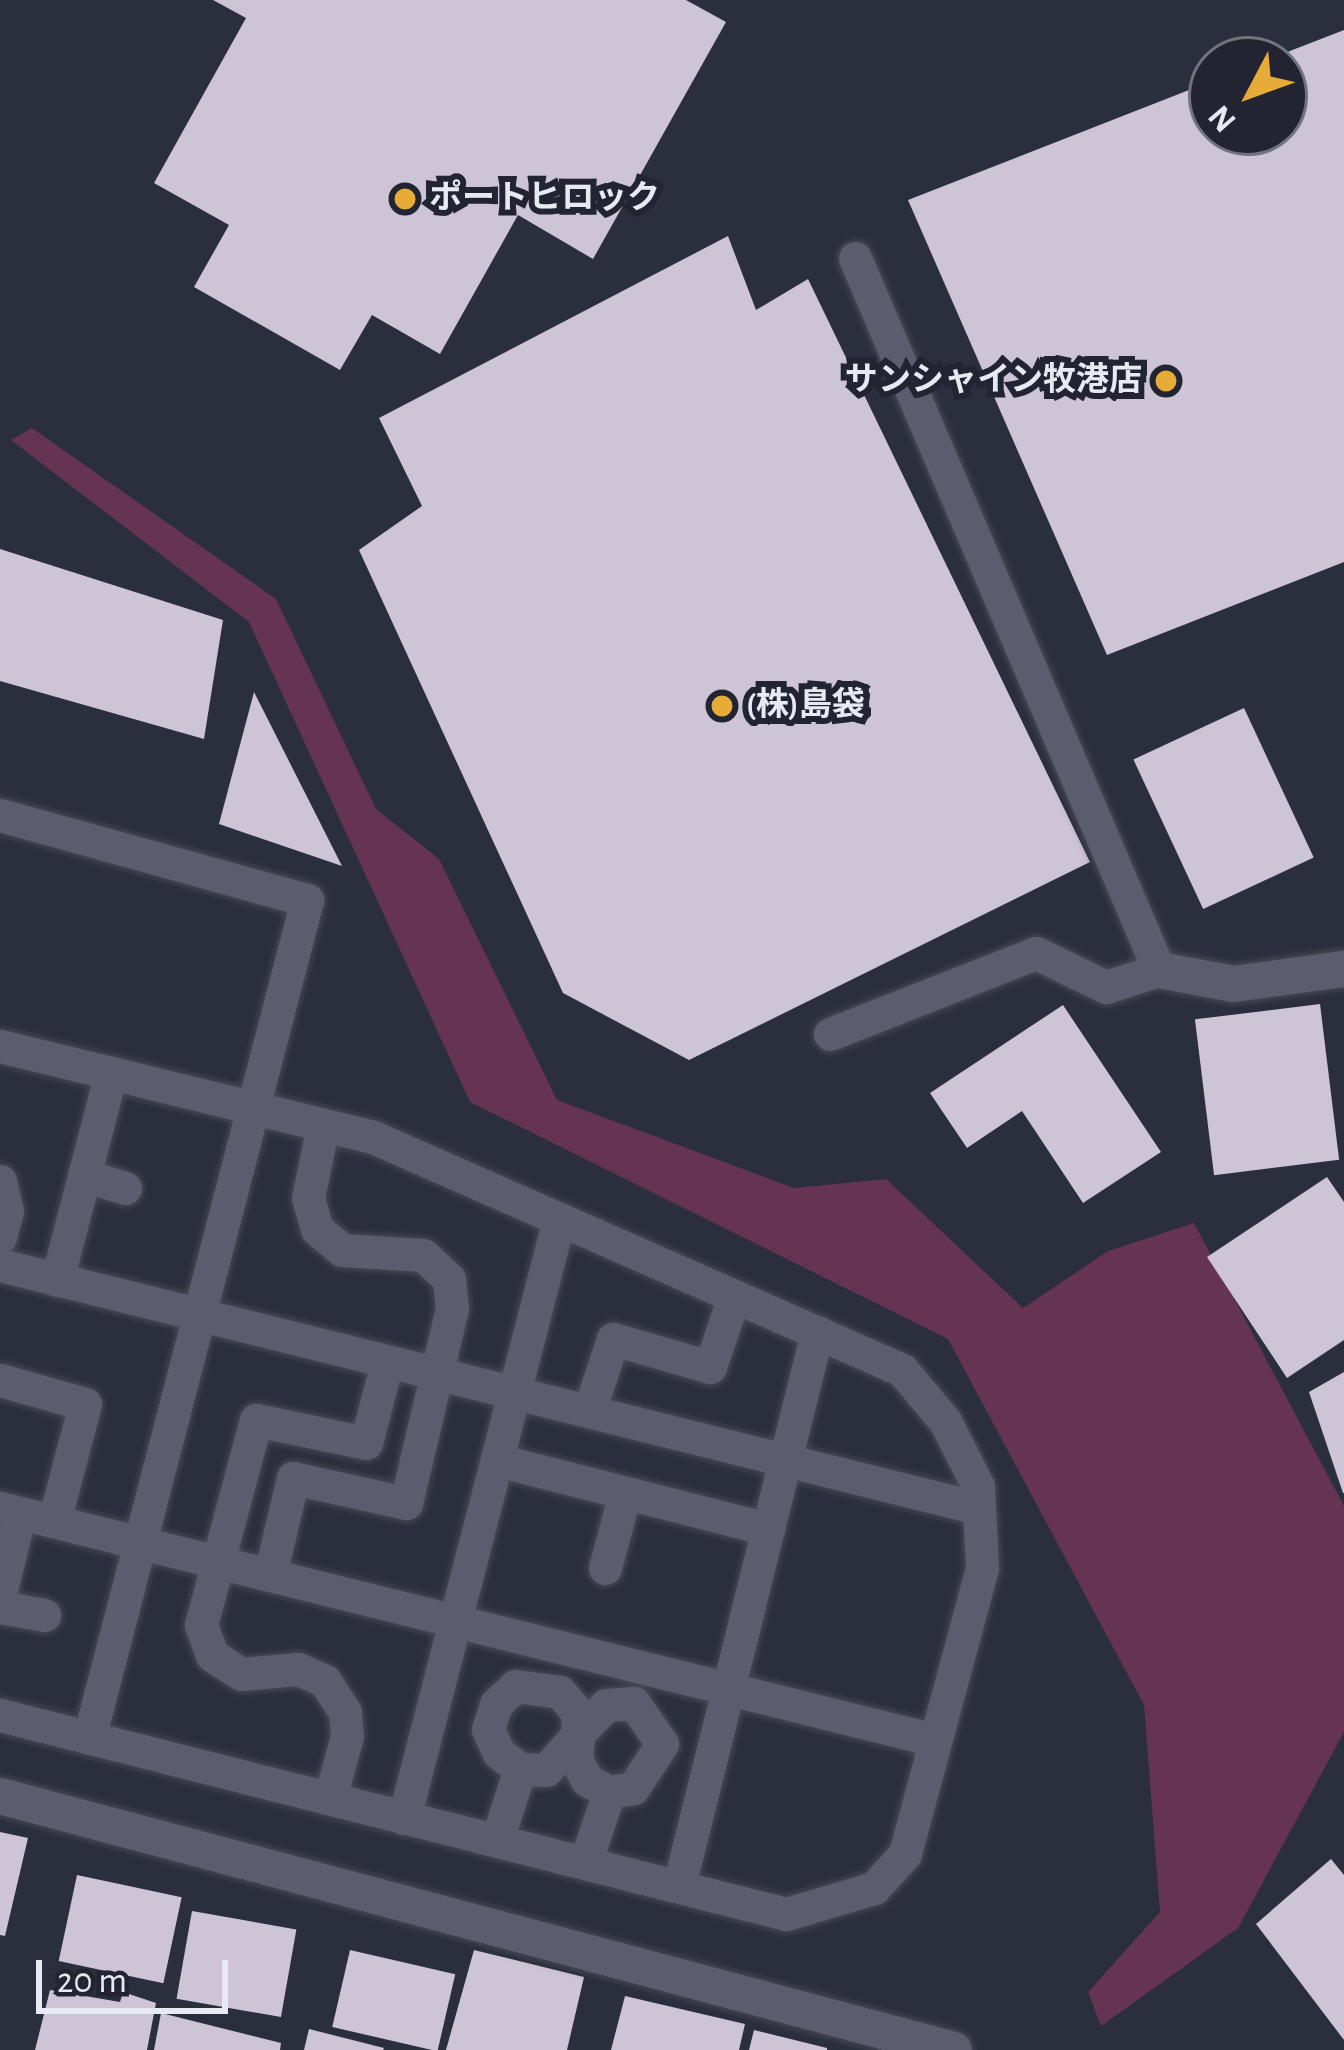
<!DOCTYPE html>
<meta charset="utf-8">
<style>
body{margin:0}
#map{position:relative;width:1344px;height:2050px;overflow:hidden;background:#2b2e3c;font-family:"Alegreya Sans","Noto Sans JP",sans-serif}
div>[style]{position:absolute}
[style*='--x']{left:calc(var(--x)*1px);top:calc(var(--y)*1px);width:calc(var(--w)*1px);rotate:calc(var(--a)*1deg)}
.green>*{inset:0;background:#643452}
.building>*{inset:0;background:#cdc4d5;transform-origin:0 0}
.roads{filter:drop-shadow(0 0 3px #474955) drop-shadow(0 0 3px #474955)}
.service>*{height:33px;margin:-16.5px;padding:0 16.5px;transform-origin:16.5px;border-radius:16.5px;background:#5b5d6e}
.minor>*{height:36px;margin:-18px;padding:0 18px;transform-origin:18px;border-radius:18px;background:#5b5d6e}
.dots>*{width:33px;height:33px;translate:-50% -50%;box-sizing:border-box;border:6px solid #222432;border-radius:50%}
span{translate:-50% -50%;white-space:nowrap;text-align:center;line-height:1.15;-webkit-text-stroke:12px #222432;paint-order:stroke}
.poi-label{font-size:33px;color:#e8eaf3;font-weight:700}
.left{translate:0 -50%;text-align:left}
.right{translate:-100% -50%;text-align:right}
.north{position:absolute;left:1188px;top:36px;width:120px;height:120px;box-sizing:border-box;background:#222432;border:3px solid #71737f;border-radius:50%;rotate:229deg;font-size:33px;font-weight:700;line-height:48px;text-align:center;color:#e8eaf3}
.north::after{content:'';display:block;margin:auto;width:42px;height:54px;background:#e7ac37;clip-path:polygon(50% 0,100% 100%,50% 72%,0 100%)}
.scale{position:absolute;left:36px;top:1960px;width:192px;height:54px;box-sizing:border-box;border:6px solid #e8eaf3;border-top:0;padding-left:15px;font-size:36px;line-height:42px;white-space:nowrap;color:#e8eaf3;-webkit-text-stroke:9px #222432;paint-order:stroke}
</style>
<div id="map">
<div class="green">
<div style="clip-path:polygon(32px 428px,276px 599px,376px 809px,439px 859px,557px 1100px,794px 1188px,886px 1179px,1023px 1308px,1108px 1251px,1194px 1223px,1344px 1506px,1344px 1732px,1238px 1928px,1101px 2026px,1088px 1992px,1160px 1912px,1144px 1705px,948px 1339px,470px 1102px,249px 622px,11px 440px)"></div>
</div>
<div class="building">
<div style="clip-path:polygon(213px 0,686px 0,726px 22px,593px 259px,518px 215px,440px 354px,372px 315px,340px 370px,194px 287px,229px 225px,154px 183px,246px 18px)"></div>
<div style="clip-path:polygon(1344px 30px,1344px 562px,1107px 655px,908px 200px,1212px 81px,1212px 132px,1284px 132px,1284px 60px,1267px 60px)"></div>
<div style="clip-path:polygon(728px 236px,756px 310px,808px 279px,1090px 862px,689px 1060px,563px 993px,359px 550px,422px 506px,379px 418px)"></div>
<div style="clip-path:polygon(0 549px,223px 620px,204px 739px,0 681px)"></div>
<div style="clip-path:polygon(254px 692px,342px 866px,219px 824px)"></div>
<div style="left:1244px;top:708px;width:165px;height:122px;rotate:65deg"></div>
<div style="left:1320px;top:1004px;width:157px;height:126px;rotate:83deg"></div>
<div style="clip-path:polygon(1063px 1005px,1161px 1152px,1083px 1203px,1022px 1111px,967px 1148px,930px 1093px)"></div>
<div style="clip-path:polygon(1327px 1177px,1344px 1202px,1344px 1340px,1287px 1378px,1207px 1257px)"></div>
<div style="clip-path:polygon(1344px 1372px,1344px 1493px,1343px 1493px,1309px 1392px)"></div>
<div style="clip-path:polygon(0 1832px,28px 1838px,5px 1936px,0 1935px)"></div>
<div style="clip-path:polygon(1331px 1859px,1344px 1875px,1344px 2040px,1256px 1924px)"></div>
<div style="left:77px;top:1875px;width:107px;height:88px;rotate:12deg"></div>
<div style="left:192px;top:1911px;width:106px;height:89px;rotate:10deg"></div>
<div style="left:350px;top:1950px;width:108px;height:79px;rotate:13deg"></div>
<div style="clip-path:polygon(474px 1950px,584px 1977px,567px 2050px,446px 2050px)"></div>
<div style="clip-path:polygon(50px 1990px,120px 2002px,123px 1992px,156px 2003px,147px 2050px,35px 2050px)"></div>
<div style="clip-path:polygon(625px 1996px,745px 2024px,739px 2050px,611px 2050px)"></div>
<div style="clip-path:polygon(161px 2013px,281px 2043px,280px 2050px,154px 2050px)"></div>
<div style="clip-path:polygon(309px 2029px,384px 2048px,383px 2050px,304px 2050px)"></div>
<div style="clip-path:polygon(754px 2030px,827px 2048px,827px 2050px,749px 2050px)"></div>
</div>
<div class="roads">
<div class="service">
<div style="--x:0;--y:815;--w:319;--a:15.5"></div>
<div style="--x:307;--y:900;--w:866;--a:104.58"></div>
<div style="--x:830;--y:1034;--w:221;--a:-21.5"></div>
<div style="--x:1036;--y:953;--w:78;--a:25.9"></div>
<div style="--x:1106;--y:987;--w:56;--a:-17.8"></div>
<div style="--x:1159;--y:970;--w:774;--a:-113.12"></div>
<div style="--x:0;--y:1046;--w:384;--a:13.7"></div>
<div style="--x:373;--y:1137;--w:578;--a:23.77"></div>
<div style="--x:902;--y:1370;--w:67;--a:49.9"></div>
<div style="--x:945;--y:1421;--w:73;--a:63.1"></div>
<div style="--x:978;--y:1486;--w:82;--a:87.2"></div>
<div style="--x:982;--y:1568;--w:296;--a:105.1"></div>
<div style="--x:905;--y:1854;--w:46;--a:132.4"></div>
<div style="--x:874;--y:1888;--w:92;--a:163.5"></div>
<div style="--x:786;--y:1914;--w:811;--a:-165.79"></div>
<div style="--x:84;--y:1175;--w:43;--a:17.6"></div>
<div style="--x:0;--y:1181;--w:31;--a:77"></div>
<div style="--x:7;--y:1211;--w:28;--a:105"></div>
<div style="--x:0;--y:1265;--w:1008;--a:13.95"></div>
<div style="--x:57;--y:1280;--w:214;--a:-75.4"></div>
<div style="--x:0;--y:1380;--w:88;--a:15.8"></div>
<div style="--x:85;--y:1404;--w:121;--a:104.8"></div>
<div style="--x:589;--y:1411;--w:76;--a:-71.6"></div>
<div style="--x:613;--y:1339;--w:101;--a:16.1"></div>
<div style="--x:710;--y:1367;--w:75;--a:-71.3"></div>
<div style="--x:497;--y:1460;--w:280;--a:14.3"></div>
<div style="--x:0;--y:1508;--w:963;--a:13.94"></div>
<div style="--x:605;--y:1568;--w:78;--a:-75.1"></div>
<div style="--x:270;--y:1575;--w:100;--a:-76.7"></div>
<div style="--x:293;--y:1478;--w:116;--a:12.5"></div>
<div style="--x:406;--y:1503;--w:200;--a:-76.7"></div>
<div style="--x:452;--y:1308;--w:29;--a:-96"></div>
<div style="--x:449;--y:1279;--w:35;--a:-137"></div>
<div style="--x:423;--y:1255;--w:81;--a:-176.5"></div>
<div style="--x:342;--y:1250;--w:33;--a:-140"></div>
<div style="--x:317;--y:1229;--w:32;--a:-106"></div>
<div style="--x:308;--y:1198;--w:75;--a:-78.4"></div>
<div style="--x:0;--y:1594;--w:83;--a:-76.1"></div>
<div style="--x:0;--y:1607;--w:45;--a:10.3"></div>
<div style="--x:330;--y:1798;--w:64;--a:-74.7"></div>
<div style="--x:347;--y:1736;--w:24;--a:-95"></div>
<div style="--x:345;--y:1712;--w:37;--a:-123"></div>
<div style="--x:325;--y:1681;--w:30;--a:-156"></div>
<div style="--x:298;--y:1669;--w:57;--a:175"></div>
<div style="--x:241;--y:1674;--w:35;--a:-147"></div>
<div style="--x:212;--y:1655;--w:32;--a:-110"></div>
<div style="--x:201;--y:1625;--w:212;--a:-75"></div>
<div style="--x:256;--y:1420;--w:112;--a:11.8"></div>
<div style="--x:366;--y:1443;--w:84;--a:-75.5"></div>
<div style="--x:404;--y:1818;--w:619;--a:-75.49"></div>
<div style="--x:497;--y:1840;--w:75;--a:-72.1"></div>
<div style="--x:520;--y:1769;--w:26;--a:-143"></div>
<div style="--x:499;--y:1753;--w:26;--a:-115"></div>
<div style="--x:488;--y:1729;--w:26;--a:-72"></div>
<div style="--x:496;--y:1704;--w:26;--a:-43"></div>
<div style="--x:515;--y:1686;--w:45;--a:7.6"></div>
<div style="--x:560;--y:1692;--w:26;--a:50"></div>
<div style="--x:577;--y:1712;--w:22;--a:87"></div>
<div style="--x:578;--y:1734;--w:48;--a:131.6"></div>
<div style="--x:546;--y:1770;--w:26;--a:-178"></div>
<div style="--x:585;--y:1863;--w:75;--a:-71.3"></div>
<div style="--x:609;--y:1792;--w:24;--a:-9"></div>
<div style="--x:633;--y:1788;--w:53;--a:-56.6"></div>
<div style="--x:662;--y:1744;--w:50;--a:-124.3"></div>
<div style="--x:634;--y:1703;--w:28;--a:176"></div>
<div style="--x:606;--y:1705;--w:40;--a:134"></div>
<div style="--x:578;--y:1734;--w:26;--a:94"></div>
<div style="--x:576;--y:1760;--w:23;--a:61"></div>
<div style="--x:587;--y:1780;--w:25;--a:29"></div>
<div style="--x:679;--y:1886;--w:571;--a:-76.01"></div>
</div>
<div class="minor">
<div style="--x:1159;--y:970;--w:76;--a:10.6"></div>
<div style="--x:1234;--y:984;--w:111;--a:-7.8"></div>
<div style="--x:0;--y:1796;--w:987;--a:14.91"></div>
</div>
</div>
<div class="dots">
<div style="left:405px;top:199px;background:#e7ac37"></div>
<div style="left:1166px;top:381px;background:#e7ac37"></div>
<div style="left:722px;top:706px;background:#e7ac37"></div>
</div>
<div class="poi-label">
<span class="left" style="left:429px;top:199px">ポートヒロック</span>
<span class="right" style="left:1142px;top:381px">サンシャイン牧港店</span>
<span class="left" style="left:746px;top:706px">(株)島袋</span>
</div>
<div class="north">N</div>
<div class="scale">20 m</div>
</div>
